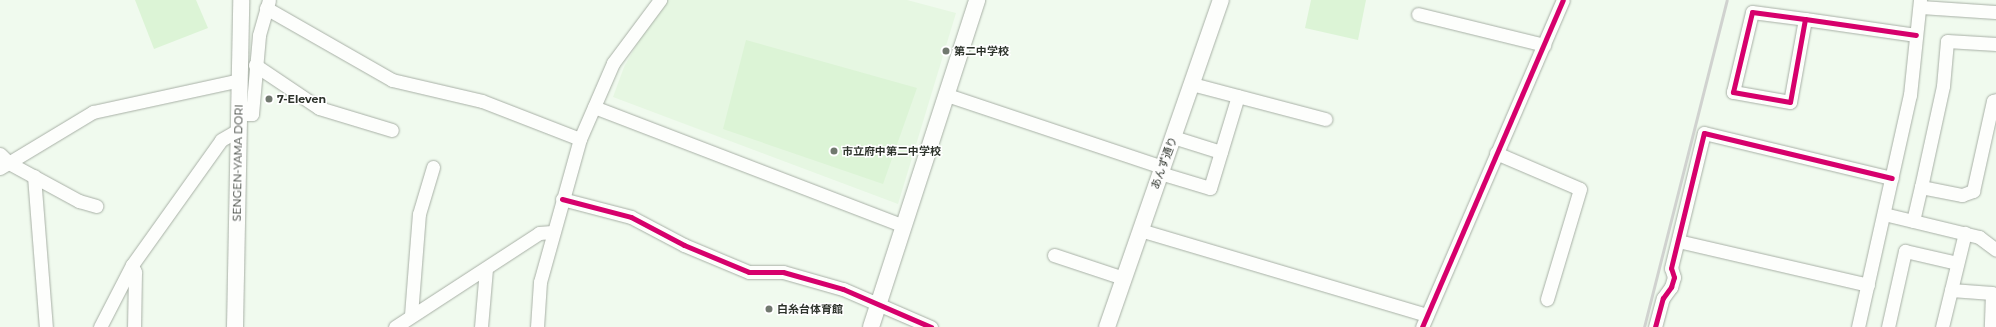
<!DOCTYPE html>
<meta charset="utf-8">
<style>
body{margin:0}
#map{position:relative;width:1996px;height:327px;overflow:hidden;background:#f0faee;font-family:Montserrat,"Noto Sans JP",sans-serif}
div>[style]{position:absolute}
[style*='--x']{left:calc(var(--x)*1px);top:calc(var(--y)*1px);width:calc(var(--w)*1px);rotate:calc(var(--a)*1deg)}
.built>*{inset:0;background:#e6f7e2}
.green>*{inset:0;background:#dcf4d6}
.roads{filter:drop-shadow(0 0 1px #a8b0a6) drop-shadow(0 0 1px #a8b0a6)}
.minor>*{height:13px;margin:-6.5px;padding:0 6.5px;transform-origin:6.5px;border-radius:6.5px;background:#fdfefc}
.tertiary>*{height:16px;margin:-8px;padding:0 8px;transform-origin:8px;border-radius:8px;background:#fdfefc}
.rail>*{height:3px;margin:-1.5px;padding:0 1.5px;transform-origin:1.5px;border-radius:1.5px;background:#d0d2cf}
.cycleway>*{height:5px;margin:-2.5px;padding:0 2.5px;transform-origin:2.5px;border-radius:2.5px;background:#d6006c}
.dots>*{width:11px;height:11px;translate:-50% -50%;box-sizing:border-box;border:2px solid #fff;border-radius:50%}
span{translate:-50% -50%;white-space:nowrap;text-align:center;line-height:1.15;-webkit-text-stroke:3px #fff;paint-order:stroke}
.poi-label{font-size:11px;color:#2d332b;font-weight:700}
.left{translate:0 -50%;text-align:left}
.street-label{font-size:11px;color:#2d332b}
</style>
<div id="map">
<div class="built">
<div style="clip-path:polygon(668px 0,907px 0,956px 13px,898px 204px,613px 97px,624px 67px,640px 39px)"></div>
</div>
<div class="green">
<div style="clip-path:polygon(135px 0,196px 0,208px 28px,154px 49px)"></div>
<div style="clip-path:polygon(1311px 0,1366px 0,1358px 40px,1305px 28px)"></div>
<div style="clip-path:polygon(746px 40px,917px 88px,883px 184px,723px 129px)"></div>
</div>
<div class="roads">
<div class="minor">
<div style="--x:1920;--y:7;--w:76;--a:3.8"></div>
<div style="--x:266;--y:8;--w:145;--a:29.7"></div>
<div style="--x:392;--y:80;--w:92;--a:13.1"></div>
<div style="--x:482;--y:101;--w:105;--a:21.2"></div>
<div style="--x:1418;--y:14;--w:130;--a:13.8"></div>
<div style="--x:1805;--y:19;--w:84;--a:100.2"></div>
<div style="--x:1790;--y:102;--w:58;--a:-170"></div>
<div style="--x:1733;--y:92;--w:82;--a:-76.6"></div>
<div style="--x:1752;--y:12;--w:53;--a:7.5"></div>
<div style="--x:1805;--y:19;--w:112;--a:8.2"></div>
<div style="--x:255;--y:65;--w:77;--a:33.9"></div>
<div style="--x:319;--y:108;--w:76;--a:16.8"></div>
<div style="--x:1192;--y:84;--w:138;--a:14.7"></div>
<div style="--x:947;--y:95;--w:227;--a:18.5"></div>
<div style="--x:594;--y:107;--w:332;--a:21"></div>
<div style="--x:239;--y:114;--w:13;--a:0"></div>
<div style="--x:252;--y:114;--w:79;--a:-84.9"></div>
<div style="--x:259;--y:35;--w:36;--a:-74"></div>
<div style="--x:1173;--y:137;--w:50;--a:17.4"></div>
<div style="--x:1496;--y:153;--w:91;--a:23.2"></div>
<div style="--x:1580;--y:189;--w:115;--a:106.7"></div>
<div style="--x:0;--y:154;--w:13;--a:45"></div>
<div style="--x:9;--y:163;--w:80;--a:28.5"></div>
<div style="--x:79;--y:201;--w:18;--a:16"></div>
<div style="--x:0;--y:168;--w:109;--a:-31.1"></div>
<div style="--x:93;--y:112;--w:150;--a:-12.3"></div>
<div style="--x:1160;--y:173;--w:52;--a:16.7"></div>
<div style="--x:1210;--y:188;--w:96;--a:-73.1"></div>
<div style="--x:34;--y:176;--w:151;--a:85.5"></div>
<div style="--x:1921;--y:187;--w:103;--a:-77.7"></div>
<div style="--x:1943;--y:86;--w:45;--a:-84.9"></div>
<div style="--x:1947;--y:41;--w:49;--a:3.5"></div>
<div style="--x:562;--y:199;--w:71;--a:14.6"></div>
<div style="--x:631;--y:217;--w:60;--a:27.8"></div>
<div style="--x:684;--y:245;--w:70;--a:22.6"></div>
<div style="--x:749;--y:272;--w:34;--a:0"></div>
<div style="--x:783;--y:272;--w:62;--a:15.8"></div>
<div style="--x:843;--y:289;--w:96;--a:23.4"></div>
<div style="--x:1884;--y:214;--w:98;--a:13.6"></div>
<div style="--x:1979;--y:237;--w:21;--a:37"></div>
<div style="--x:1913;--y:221;--w:35;--a:-77"></div>
<div style="--x:1921;--y:187;--w:42;--a:11"></div>
<div style="--x:1962;--y:195;--w:12;--a:-20"></div>
<div style="--x:1973;--y:191;--w:92;--a:-77.5"></div>
<div style="--x:1993;--y:101;--w:3;--a:-18"></div>
<div style="--x:1140;--y:230;--w:299;--a:16.5"></div>
<div style="--x:1678;--y:241;--w:195;--a:13"></div>
<div style="--x:1054;--y:255;--w:73;--a:18.4"></div>
<div style="--x:132;--y:265;--w:8;--a:67"></div>
<div style="--x:135;--y:272;--w:55;--a:91"></div>
<div style="--x:1951;--y:290;--w:41;--a:4.2"></div>
<div style="--x:1992;--y:293;--w:34;--a:92"></div>
<div style="--x:411;--y:315;--w:101;--a:-85.5"></div>
<div style="--x:419;--y:214;--w:49;--a:-73.4"></div>
<div style="--x:100;--y:327;--w:70;--a:-62.7"></div>
<div style="--x:132;--y:265;--w:153;--a:-54.5"></div>
<div style="--x:221;--y:140;--w:20;--a:-30"></div>
<div style="--x:395;--y:327;--w:172;--a:-33.1"></div>
<div style="--x:539;--y:233;--w:13;--a:-4"></div>
<div style="--x:481;--y:327;--w:58;--a:-85.1"></div>
<div style="--x:537;--y:327;--w:45;--a:-86.2"></div>
<div style="--x:540;--y:282;--w:148;--a:-74.4"></div>
<div style="--x:580;--y:139;--w:83;--a:-66.5"></div>
<div style="--x:613;--y:63;--w:79;--a:-53.3"></div>
<div style="--x:1422;--y:327;--w:356;--a:-66.7"></div>
<div style="--x:1655;--y:327;--w:30;--a:-75"></div>
<div style="--x:1663;--y:298;--w:14;--a:-54"></div>
<div style="--x:1671;--y:287;--w:10;--a:-73"></div>
<div style="--x:1674;--y:277;--w:9;--a:-108"></div>
<div style="--x:1671;--y:268;--w:139;--a:-76.3"></div>
<div style="--x:1704;--y:133;--w:193;--a:13.5"></div>
<div style="--x:1858;--y:327;--w:238;--a:-77.4"></div>
<div style="--x:1910;--y:95;--w:96;--a:-84"></div>
<div style="--x:1888;--y:327;--w:78;--a:-77.4"></div>
<div style="--x:1905;--y:251;--w:53;--a:13"></div>
<div style="--x:1942;--y:327;--w:97;--a:-76.3"></div>
</div>
<div class="tertiary">
<div style="--x:235;--y:327;--w:327;--a:-88.9"></div>
<div style="--x:871;--y:327;--w:344;--a:-72"></div>
<div style="--x:1107;--y:327;--w:346;--a:-70.8"></div>
</div>
</div>
<div class="rail">
<div style="--x:1644;--y:327;--w:337;--a:-75.8"></div>
</div>
<div class="cycleway">
<div style="--x:1805;--y:19;--w:84;--a:100.2"></div>
<div style="--x:1790;--y:102;--w:58;--a:-170"></div>
<div style="--x:1733;--y:92;--w:82;--a:-76.6"></div>
<div style="--x:1752;--y:12;--w:53;--a:7.5"></div>
<div style="--x:1805;--y:19;--w:112;--a:8.2"></div>
<div style="--x:562;--y:199;--w:71;--a:14.6"></div>
<div style="--x:631;--y:217;--w:60;--a:27.8"></div>
<div style="--x:684;--y:245;--w:70;--a:22.6"></div>
<div style="--x:749;--y:272;--w:34;--a:0"></div>
<div style="--x:783;--y:272;--w:62;--a:15.8"></div>
<div style="--x:843;--y:289;--w:96;--a:23.4"></div>
<div style="--x:1422;--y:327;--w:356;--a:-66.7"></div>
<div style="--x:1655;--y:327;--w:30;--a:-75"></div>
<div style="--x:1663;--y:298;--w:14;--a:-54"></div>
<div style="--x:1671;--y:287;--w:10;--a:-73"></div>
<div style="--x:1674;--y:277;--w:9;--a:-108"></div>
<div style="--x:1671;--y:268;--w:139;--a:-76.3"></div>
<div style="--x:1704;--y:133;--w:193;--a:13.5"></div>
</div>
<div class="dots">
<div style="left:946px;top:51px;background:#71796f"></div>
<div style="left:269px;top:99px;background:#71796f"></div>
<div style="left:834px;top:151px;background:#71796f"></div>
<div style="left:769px;top:309px;background:#71796f"></div>
</div>
<div class="poi-label">
<span class="left" style="left:954px;top:51px">第二中学校</span>
<span class="left" style="left:277px;top:99px">7-Eleven</span>
<span class="left" style="left:842px;top:151px">市立府中第二中学校</span>
<span class="left" style="left:777px;top:309px">白糸台体育館</span>
</div>
<div class="street-label">
<span style="left:238px;top:163px;rotate:-89deg">SENGEN-YAMA DORI</span>
<span style="left:1164px;top:163px;rotate:-70deg">あんず通り</span>
</div>
</div>
